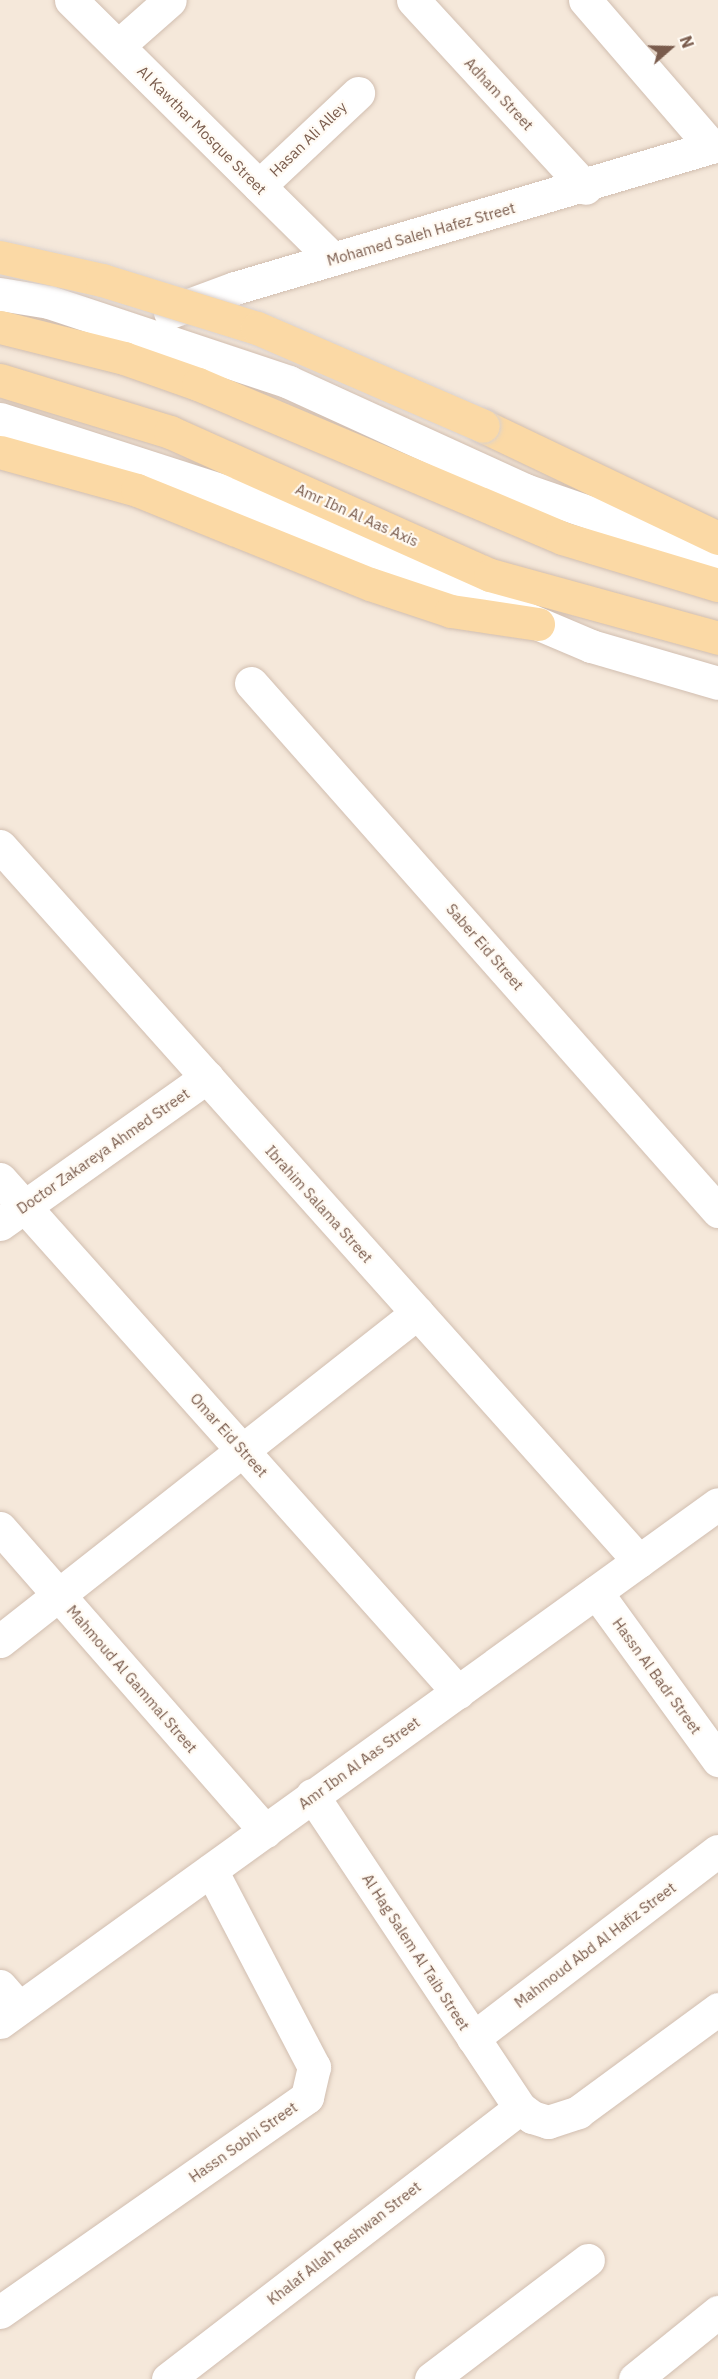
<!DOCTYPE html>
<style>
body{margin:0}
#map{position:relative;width:718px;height:2379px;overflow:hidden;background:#fdf6ec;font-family:"IBM Plex Sans",sans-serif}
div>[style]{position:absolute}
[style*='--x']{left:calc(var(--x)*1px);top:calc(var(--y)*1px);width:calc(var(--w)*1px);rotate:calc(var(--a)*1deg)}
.residential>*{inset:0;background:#f5e8da;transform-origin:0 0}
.roads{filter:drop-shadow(0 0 2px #d1beb0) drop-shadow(0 0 2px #d1beb0)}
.minor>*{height:33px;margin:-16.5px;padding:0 16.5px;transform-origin:16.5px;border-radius:16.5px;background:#fff}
.major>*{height:33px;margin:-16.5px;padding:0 16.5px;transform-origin:16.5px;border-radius:16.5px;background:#fbd9a5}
.bridges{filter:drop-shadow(0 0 2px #dad1cd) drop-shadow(0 0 2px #dad1cd)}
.major-bridge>*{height:33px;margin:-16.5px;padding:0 16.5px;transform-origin:16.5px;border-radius:16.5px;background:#fbd9a5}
span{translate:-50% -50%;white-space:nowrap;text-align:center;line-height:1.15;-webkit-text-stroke:4.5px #fffaf3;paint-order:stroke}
.street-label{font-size:15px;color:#7a5c4d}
.north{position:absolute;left:640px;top:18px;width:60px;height:60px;-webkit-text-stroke:4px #fffaf3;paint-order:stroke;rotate:70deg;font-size:16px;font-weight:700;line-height:24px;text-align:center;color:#7a5c4d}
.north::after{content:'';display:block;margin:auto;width:21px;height:27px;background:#7a5c4d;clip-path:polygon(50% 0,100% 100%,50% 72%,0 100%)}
</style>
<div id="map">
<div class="residential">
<div style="left:0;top:0;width:718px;height:2379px"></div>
</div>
<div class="roads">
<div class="minor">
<div style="--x:71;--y:0;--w:368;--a:44.7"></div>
<div style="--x:413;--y:0;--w:255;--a:47.4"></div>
<div style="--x:585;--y:0;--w:194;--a:49.2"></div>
<div style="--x:118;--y:46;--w:69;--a:-41.5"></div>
<div style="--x:259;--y:186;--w:136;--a:-43.2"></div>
<div style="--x:0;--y:294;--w:50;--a:9.3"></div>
<div style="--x:49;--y:302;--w:253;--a:18.4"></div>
<div style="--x:289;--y:382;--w:260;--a:24.6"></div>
<div style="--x:525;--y:490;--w:204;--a:19.1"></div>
<div style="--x:170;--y:312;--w:69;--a:-20.3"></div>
<div style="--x:235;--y:288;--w:504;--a:-16.49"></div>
<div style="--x:0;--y:419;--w:241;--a:17.9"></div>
<div style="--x:229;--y:493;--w:393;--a:22.9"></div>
<div style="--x:591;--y:646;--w:132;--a:16.2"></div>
<div style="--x:251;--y:683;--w:705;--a:48.51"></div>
<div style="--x:0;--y:846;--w:959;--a:48.21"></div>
<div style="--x:0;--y:1179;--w:688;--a:48.24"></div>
<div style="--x:0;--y:1224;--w:254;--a:-35.4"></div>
<div style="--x:0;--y:1528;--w:403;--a:48.8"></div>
<div style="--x:596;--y:1592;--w:208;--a:54"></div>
<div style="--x:0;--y:1641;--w:531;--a:-38.19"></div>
<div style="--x:312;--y:1795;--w:376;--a:56.4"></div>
<div style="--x:520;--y:2108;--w:15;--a:37"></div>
<div style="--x:532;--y:2117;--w:17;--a:17"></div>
<div style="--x:548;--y:2122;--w:32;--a:-18"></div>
<div style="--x:578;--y:2112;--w:174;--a:-36.3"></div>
<div style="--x:0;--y:1986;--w:29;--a:49"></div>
<div style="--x:0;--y:2022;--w:885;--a:-35.81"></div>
<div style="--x:473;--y:2038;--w:308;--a:-37.4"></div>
<div style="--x:0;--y:2312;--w:375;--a:-35"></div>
<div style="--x:307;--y:2097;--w:31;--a:-77"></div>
<div style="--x:314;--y:2067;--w:222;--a:-117.6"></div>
<div style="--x:168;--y:2379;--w:444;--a:-37.6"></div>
<div style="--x:431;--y:2379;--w:197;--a:-37.2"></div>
<div style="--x:635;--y:2379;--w:107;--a:-38.9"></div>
</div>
<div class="major">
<div style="--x:0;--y:327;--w:128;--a:14"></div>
<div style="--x:124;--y:358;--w:78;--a:19.4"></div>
<div style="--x:198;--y:384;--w:395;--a:22.9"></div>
<div style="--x:562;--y:538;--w:163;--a:16.8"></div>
<div style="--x:0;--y:380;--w:178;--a:17"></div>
<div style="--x:170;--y:432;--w:350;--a:24.1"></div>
<div style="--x:490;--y:575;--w:237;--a:15.4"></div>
<div style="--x:483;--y:426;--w:260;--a:25.5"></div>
<div style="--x:0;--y:452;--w:142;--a:15.5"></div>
<div style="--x:137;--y:490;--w:251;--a:22"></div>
<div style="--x:370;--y:584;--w:85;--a:18.4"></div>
<div style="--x:451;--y:611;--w:88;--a:8.5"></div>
</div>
</div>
<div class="bridges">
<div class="major-bridge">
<div style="--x:0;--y:257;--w:105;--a:12.7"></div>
<div style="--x:102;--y:280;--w:162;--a:17.2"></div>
<div style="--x:257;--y:328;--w:246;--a:23.4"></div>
</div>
</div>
<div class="street-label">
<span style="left:499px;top:94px;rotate:47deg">Adham Street</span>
<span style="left:202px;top:130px;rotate:45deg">Al Kawthar Mosque Street</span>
<span style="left:308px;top:139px;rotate:-44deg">Hasan Ali Alley</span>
<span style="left:421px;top:234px;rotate:-16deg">Mohamed Saleh Hafez Street</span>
<span style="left:357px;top:515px;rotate:24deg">Amr Ibn Al Aas Axis</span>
<span style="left:485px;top:947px;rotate:49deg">Saber Eid Street</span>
<span style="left:103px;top:1151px;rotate:-35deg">Doctor Zakareya Ahmed Street</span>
<span style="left:319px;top:1204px;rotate:48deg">Ibrahim Salama Street</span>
<span style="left:229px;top:1435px;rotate:48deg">Omar Eid Street</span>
<span style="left:657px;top:1676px;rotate:54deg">Hassn Al Badr Street</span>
<span style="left:132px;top:1679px;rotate:49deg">Mahmoud Al Gammal Street</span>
<span style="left:359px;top:1763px;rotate:-36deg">Amr Ibn Al Aas Street</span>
<span style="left:595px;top:1945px;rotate:-37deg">Mahmoud Abd Al Hafiz Street</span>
<span style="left:416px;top:1952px;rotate:57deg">Al Hag Salem Al Taib Street</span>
<span style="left:243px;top:2142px;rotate:-35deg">Hassn Sobhi Street</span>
<span style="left:344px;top:2243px;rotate:-38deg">Khalaf Allah Rashwan Street</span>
</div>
<div class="north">N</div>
</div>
